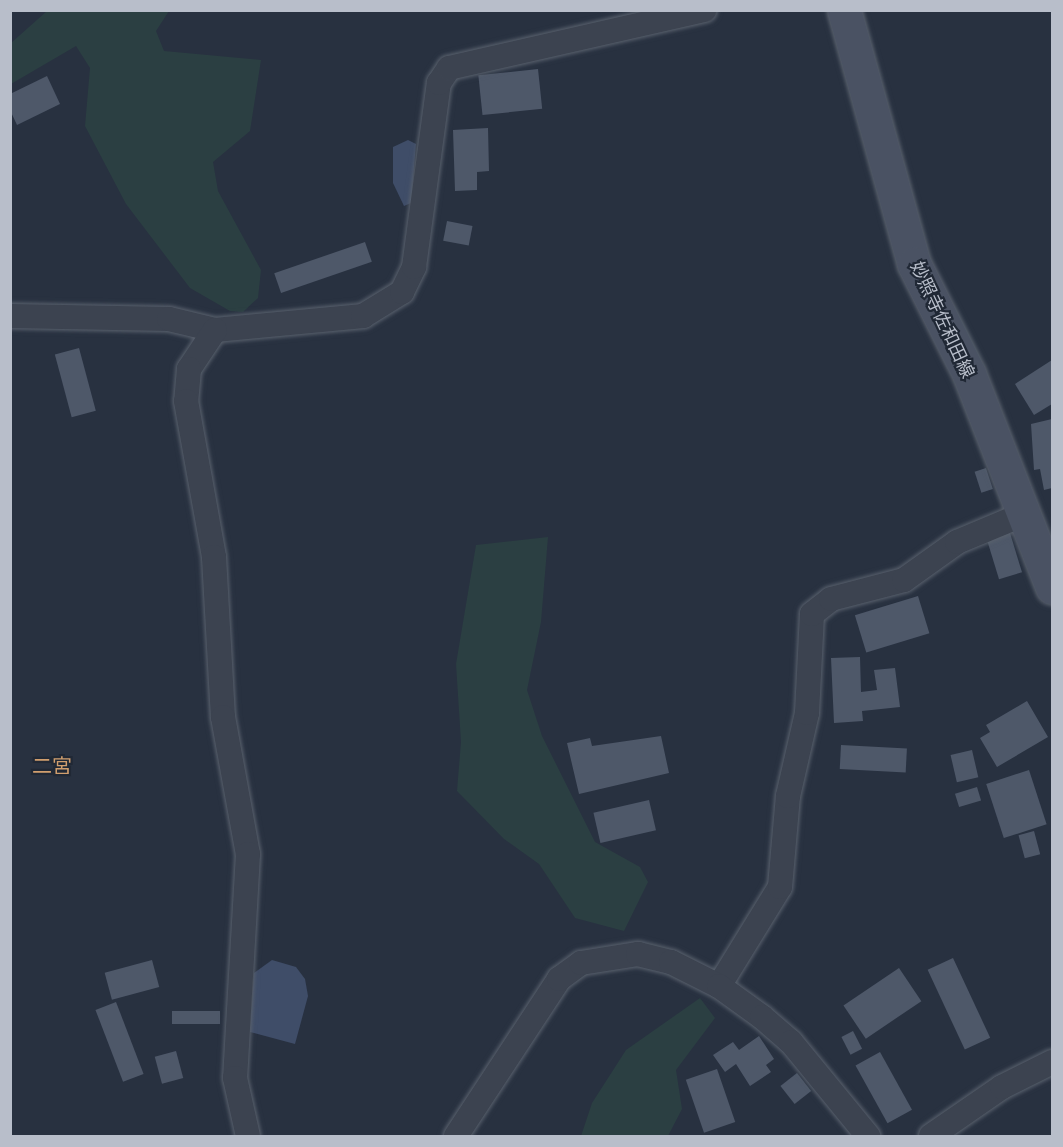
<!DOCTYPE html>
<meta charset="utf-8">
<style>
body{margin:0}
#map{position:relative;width:1063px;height:1147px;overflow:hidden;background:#283140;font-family:"Public Sans","Noto Sans JP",sans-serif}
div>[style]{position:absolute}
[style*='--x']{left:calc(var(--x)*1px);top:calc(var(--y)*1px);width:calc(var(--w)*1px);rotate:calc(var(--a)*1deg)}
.green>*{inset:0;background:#2b3f42}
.water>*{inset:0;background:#3f4d68}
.building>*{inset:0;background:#4e5869;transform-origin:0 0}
.roads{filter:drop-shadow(0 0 2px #59616d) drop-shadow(0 0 2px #59616d)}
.minor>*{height:24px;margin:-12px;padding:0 12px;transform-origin:12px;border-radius:12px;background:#3c4350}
.secondary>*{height:33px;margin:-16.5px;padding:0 16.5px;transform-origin:16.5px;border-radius:16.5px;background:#4a5263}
span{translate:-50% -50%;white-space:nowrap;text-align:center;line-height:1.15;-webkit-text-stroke:4.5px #202835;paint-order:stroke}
.street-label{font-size:18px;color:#b8beca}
.neighbourhood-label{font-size:20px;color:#d09e6e}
.frame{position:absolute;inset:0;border:12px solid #b8beca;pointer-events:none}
</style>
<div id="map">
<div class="green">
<div style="clip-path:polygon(47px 11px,169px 11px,156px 31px,164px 51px,261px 60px,250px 131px,213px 162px,218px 191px,261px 270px,258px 298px,243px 312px,230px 311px,190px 288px,126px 204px,85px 126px,90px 68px,76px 46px,11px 84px,11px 43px)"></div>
<div style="clip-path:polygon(548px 537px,541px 622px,527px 690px,542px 736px,595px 842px,640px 867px,648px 882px,624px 931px,575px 918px,539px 864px,504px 839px,457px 791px,461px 742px,456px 664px,476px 545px)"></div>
<div style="clip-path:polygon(700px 998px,715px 1018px,676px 1070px,682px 1109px,668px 1136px,581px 1136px,592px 1103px,626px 1050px)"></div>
</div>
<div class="water">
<div style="clip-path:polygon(408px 140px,416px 144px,411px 203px,404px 206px,393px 183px,393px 147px)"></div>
<div style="clip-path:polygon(272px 960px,296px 967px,305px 979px,308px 996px,295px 1044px,250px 1032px,254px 973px)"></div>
</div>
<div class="building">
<div style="left:538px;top:69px;width:40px;height:60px;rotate:84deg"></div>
<div style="clip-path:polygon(47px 76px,60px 104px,17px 125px,10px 110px,10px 94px)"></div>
<div style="clip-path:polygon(488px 128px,489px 171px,477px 172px,477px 190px,455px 191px,453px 130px)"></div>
<div style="left:447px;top:221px;width:26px;height:20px;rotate:11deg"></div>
<div style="left:365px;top:242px;width:21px;height:96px;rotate:71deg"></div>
<div style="left:79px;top:348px;width:65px;height:25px;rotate:75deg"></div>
<div style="clip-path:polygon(1052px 360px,1052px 404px,1034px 415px,1015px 384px)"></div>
<div style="clip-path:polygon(1052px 419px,1052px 488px,1044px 490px,1040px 469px,1034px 470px,1031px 424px)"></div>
<div style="left:986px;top:468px;width:22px;height:12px;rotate:72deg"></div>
<div style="left:1010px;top:533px;width:41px;height:24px;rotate:73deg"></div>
<div style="left:918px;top:596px;width:39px;height:66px;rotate:73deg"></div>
<div style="clip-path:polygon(860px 657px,861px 692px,877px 690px,874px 670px,895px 668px,900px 707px,862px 711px,863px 721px,834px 723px,831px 658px)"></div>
<div style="clip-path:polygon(1027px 701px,1048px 737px,997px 767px,980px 738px,990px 732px,986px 725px)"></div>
<div style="clip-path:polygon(661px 736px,669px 773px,579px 794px,567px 743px,590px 738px,592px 746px)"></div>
<div style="left:841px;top:745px;width:66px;height:24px;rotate:3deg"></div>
<div style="left:972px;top:750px;width:28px;height:22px;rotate:77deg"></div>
<div style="left:1029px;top:770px;width:57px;height:45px;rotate:72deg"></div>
<div style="left:977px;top:787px;width:14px;height:23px;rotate:73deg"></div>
<div style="left:649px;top:800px;width:31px;height:57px;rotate:77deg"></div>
<div style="left:1034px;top:831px;width:24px;height:16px;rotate:75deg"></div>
<div style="left:953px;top:958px;width:88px;height:28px;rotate:65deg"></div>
<div style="left:152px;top:960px;width:28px;height:49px;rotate:75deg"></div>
<div style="left:899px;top:968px;width:40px;height:67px;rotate:56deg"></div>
<div style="left:116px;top:1002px;width:77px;height:22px;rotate:69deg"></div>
<div style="left:220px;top:1011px;width:13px;height:48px;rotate:90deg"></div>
<div style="left:853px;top:1031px;width:20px;height:13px;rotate:63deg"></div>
<div style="clip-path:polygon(759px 1036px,774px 1059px,766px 1065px,771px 1072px,750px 1086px,736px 1064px,725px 1072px,713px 1055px,733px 1042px,739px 1050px)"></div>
<div style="left:176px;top:1051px;width:28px;height:22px;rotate:75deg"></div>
<div style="left:880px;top:1052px;width:66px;height:28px;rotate:61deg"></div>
<div style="left:717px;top:1069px;width:56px;height:33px;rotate:71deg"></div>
<div style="left:797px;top:1073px;width:23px;height:21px;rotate:52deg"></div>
</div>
<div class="roads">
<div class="minor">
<div style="--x:10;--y:316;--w:159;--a:1.1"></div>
<div style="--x:169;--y:319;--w:47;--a:13.4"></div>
<div style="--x:215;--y:330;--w:149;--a:-5.4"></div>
<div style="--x:363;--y:316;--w:46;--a:-31.6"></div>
<div style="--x:402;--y:292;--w:28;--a:-64"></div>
<div style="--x:414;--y:267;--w:186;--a:-82.3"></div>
<div style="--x:439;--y:83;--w:18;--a:-56"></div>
<div style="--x:449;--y:68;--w:262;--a:-12.8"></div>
<div style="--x:215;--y:330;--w:47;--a:123.7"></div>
<div style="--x:189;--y:369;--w:32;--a:95"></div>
<div style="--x:186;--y:401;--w:158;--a:79.8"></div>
<div style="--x:214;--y:557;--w:160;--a:86.8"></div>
<div style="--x:223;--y:717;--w:139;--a:79.7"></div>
<div style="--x:248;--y:854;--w:224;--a:93.3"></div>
<div style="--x:235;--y:1078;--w:59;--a:77.4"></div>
<div style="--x:719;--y:986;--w:116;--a:-58.4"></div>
<div style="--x:780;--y:887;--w:91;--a:-85"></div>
<div style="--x:788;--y:796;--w:85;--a:-77.1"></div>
<div style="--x:807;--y:713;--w:99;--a:-87.1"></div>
<div style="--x:812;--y:614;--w:24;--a:-38"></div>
<div style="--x:831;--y:599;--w:75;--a:-14.6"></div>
<div style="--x:904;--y:580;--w:65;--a:-35.6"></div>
<div style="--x:957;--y:542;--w:73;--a:-22.7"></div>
<div style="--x:456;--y:1136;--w:188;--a:-56.7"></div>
<div style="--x:559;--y:979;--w:27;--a:-36"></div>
<div style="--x:581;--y:963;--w:58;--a:-9"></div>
<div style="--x:638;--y:954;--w:34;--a:14"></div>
<div style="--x:671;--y:962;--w:54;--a:26.6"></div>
<div style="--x:719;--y:986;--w:53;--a:35.8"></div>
<div style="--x:762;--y:1017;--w:38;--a:41"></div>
<div style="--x:791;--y:1042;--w:122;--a:50.7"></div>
<div style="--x:931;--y:1136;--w:86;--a:-34.6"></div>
<div style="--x:1002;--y:1087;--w:56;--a:-26.6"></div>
</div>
<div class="secondary">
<div style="--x:844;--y:10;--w:263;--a:74.6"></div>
<div style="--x:914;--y:264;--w:123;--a:63.4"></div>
<div style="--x:969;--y:374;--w:229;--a:68.7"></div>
</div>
</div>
<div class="street-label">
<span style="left:942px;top:320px;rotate:65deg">妙照寺佐和田線</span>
</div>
<div class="neighbourhood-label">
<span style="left:52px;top:766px">二宮</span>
</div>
<div class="frame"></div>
</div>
